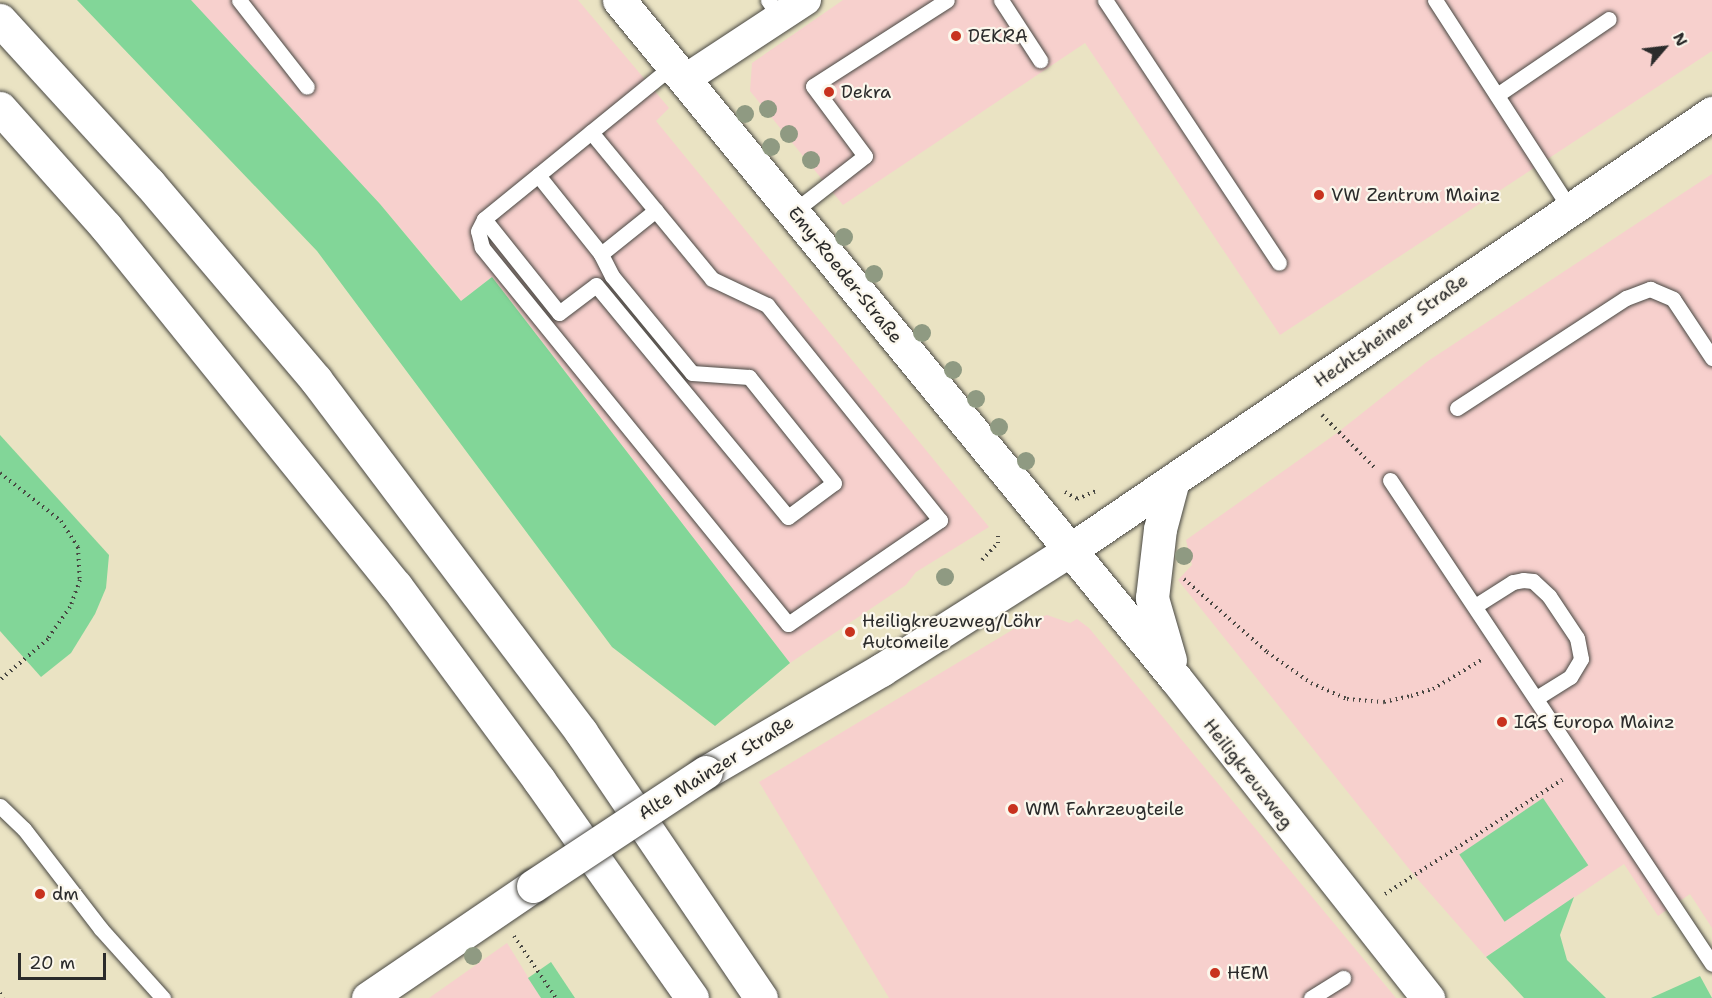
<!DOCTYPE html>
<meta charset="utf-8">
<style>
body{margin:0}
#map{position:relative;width:1712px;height:998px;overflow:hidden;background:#eae3c3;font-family:"Shantell Sans",sans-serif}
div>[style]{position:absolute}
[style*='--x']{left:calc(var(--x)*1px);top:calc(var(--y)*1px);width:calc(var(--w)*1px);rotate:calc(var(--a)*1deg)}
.built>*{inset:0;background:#f7d0cd}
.green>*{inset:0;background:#82d698;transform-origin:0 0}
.path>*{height:4px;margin-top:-2px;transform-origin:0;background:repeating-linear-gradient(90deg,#484742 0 1.5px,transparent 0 6px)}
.roads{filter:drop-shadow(0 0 2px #484742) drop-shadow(0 0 2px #484742)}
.lane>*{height:15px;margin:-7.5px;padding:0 7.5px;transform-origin:7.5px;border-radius:7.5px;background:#fff}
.street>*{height:30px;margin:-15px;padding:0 15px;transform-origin:15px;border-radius:15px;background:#fff}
.secondary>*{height:33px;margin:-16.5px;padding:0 16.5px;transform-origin:16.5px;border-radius:16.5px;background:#fff}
.highway>*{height:33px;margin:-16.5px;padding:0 16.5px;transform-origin:16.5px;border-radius:16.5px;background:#fff}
.bridges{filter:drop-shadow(0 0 2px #484742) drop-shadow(0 0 2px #484742)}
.secondary-bridge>*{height:33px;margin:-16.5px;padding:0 16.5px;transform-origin:16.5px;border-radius:16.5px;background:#fff}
.trees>*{width:18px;height:18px;margin:-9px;border-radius:50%;background:#8f9a82}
.dots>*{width:16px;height:16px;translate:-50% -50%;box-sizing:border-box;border:3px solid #fbf7ec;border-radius:50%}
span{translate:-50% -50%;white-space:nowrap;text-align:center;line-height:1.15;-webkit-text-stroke:4.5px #fbf7ec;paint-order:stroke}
.poi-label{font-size:18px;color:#2b2b2b}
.left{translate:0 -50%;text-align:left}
.street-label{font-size:18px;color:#2b2b2b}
.north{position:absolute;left:1634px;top:18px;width:60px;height:60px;-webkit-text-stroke:4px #fbf7ec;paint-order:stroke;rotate:62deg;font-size:16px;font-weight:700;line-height:24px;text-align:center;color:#2b2b2b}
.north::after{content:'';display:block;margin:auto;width:21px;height:27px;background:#2b2b2b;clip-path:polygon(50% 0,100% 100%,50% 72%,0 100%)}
.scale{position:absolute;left:18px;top:953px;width:88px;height:27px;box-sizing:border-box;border:3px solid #2b2b2b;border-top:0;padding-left:8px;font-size:18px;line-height:21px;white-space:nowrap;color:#2b2b2b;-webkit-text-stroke:4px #fbf7ec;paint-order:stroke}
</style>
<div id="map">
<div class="built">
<div style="clip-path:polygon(189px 0,578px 0,669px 108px,656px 121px,989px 527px,916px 572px,906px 585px,790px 663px,492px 277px,462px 301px,380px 204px)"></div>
<div style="clip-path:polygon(843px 0,1712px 0,1712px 51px,1280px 335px,1085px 43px,843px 205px,750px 91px,752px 63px)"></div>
<div style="clip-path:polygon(1712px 174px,1712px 928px,1690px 894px,1658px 916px,1624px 864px,1486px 957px,1414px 875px,1178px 580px,1192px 565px,1186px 540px,1337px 433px,1428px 361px)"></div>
<div style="clip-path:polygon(1047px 615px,1070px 623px,1077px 619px,1089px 628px,1396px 998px,889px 998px,759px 782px,1024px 623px)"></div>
<div style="clip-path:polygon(507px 943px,541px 998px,429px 998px)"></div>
</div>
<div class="green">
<div style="clip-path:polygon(77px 0,191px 0,380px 204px,461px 301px,492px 277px,790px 663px,715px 726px,612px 647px,317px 251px)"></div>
<div style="clip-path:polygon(0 435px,109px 555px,106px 588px,95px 614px,71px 653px,41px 677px,0 631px)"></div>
<div style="left:1543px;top:798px;width:81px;height:101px;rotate:56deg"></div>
<div style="clip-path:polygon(1574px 897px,1560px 935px,1567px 960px,1606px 998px,1524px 998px,1486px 957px)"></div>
<div style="clip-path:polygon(551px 962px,575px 998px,541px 998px,528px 978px)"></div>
<div style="clip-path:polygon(1700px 976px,1712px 998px,1651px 998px)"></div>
</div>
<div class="path">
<div style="--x:1322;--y:415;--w:74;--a:45"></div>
<div style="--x:0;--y:473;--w:78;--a:38.2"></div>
<div style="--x:61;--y:521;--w:31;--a:57"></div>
<div style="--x:78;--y:547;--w:33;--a:87"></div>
<div style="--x:80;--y:580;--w:29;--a:110"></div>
<div style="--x:70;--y:607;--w:39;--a:125"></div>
<div style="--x:48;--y:639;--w:63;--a:139.5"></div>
<div style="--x:1065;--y:492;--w:14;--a:30"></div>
<div style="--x:1077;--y:499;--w:21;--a:-23"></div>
<div style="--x:982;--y:560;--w:23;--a:-47"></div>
<div style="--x:998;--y:543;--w:10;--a:-90"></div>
<div style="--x:1184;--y:579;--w:111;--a:41.3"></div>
<div style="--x:1267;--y:652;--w:54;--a:35.2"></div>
<div style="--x:1311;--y:683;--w:39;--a:24"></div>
<div style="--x:1347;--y:699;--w:37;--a:5"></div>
<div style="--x:1384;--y:702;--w:28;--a:-13"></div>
<div style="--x:1411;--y:696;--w:23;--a:-18"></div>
<div style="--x:1433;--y:689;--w:58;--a:-31"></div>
<div style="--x:1385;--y:894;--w:211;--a:-32.8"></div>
<div style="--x:514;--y:936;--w:75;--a:55.9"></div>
<div style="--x:0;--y:993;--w:6;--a:59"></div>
</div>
<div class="roads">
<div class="lane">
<div style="--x:239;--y:0;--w:110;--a:52"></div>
<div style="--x:768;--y:0;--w:21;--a:55"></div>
<div style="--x:1001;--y:0;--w:72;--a:57"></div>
<div style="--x:1105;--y:0;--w:315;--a:56.5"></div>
<div style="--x:1435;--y:0;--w:247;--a:57.1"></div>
<div style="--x:1497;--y:95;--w:135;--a:-34.2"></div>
<div style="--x:591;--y:132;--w:190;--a:50.5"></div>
<div style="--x:712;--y:279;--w:61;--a:25.3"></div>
<div style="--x:767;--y:305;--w:276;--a:51.2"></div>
<div style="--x:940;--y:520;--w:184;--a:145.6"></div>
<div style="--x:788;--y:624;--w:486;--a:-129.1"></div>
<div style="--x:482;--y:247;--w:16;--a:-104"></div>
<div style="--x:478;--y:231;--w:13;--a:-63"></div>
<div style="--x:484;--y:219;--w:242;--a:-39.1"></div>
<div style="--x:793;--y:212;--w:91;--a:-37.9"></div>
<div style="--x:865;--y:156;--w:87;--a:-126.6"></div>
<div style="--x:813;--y:86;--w:159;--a:-32.7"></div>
<div style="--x:484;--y:219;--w:120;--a:51.4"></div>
<div style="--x:559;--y:313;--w:46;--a:-37.1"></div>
<div style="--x:596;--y:285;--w:301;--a:50.4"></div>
<div style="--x:788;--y:517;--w:57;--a:-36.5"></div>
<div style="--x:834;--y:483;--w:136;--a:-128.7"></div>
<div style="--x:749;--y:377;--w:57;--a:-176"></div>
<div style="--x:692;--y:373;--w:126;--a:-129.5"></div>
<div style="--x:612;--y:276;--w:25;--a:-117"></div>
<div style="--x:601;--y:254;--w:101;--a:-128.6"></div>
<div style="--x:601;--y:254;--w:70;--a:-38.7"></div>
<div style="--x:1457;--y:408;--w:202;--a:-33.1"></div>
<div style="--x:1626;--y:298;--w:26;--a:-21"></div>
<div style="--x:1650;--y:289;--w:25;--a:23"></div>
<div style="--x:1673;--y:299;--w:71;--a:56.5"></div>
<div style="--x:1390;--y:480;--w:581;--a:56.36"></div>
<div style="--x:1475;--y:606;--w:45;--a:-32.3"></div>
<div style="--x:1513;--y:582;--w:10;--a:-11"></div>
<div style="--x:1523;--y:580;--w:10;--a:6"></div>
<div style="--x:1533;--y:581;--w:22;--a:43"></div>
<div style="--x:1549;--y:596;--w:50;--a:56.3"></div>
<div style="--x:1577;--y:638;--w:21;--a:79"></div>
<div style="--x:1581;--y:659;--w:21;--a:121"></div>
<div style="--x:1570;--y:677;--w:39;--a:148"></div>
<div style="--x:0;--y:806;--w:33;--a:44"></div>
<div style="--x:24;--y:829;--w:126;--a:52.4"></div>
<div style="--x:101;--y:929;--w:93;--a:48.1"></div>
<div style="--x:1311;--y:998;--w:38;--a:-32"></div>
</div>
<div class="street">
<div style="--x:684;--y:80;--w:146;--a:-33.3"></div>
</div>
<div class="secondary">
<div style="--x:619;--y:0;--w:878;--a:50.64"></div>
<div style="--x:1176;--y:679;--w:407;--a:51.7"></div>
<div style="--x:1170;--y:660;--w:65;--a:-106.2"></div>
<div style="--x:1152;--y:598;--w:69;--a:-83.4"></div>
<div style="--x:1160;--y:529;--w:51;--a:-75.1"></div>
<div style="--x:706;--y:772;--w:203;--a:-30.2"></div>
<div style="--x:881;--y:670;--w:224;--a:-32.4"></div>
<div style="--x:1070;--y:550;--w:777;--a:-34.24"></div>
<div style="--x:368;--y:998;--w:199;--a:-34.2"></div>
</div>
<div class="highway">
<div style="--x:0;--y:20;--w:221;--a:47.6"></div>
<div style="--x:149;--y:183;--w:258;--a:49.7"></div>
<div style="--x:316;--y:380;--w:441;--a:53"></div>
<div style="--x:581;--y:732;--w:321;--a:55.9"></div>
<div style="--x:0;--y:108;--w:159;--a:48.3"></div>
<div style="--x:106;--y:227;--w:461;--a:51.1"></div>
<div style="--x:396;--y:586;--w:241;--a:53.6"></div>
<div style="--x:539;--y:780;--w:266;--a:54.9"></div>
</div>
</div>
<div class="bridges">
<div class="secondary-bridge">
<div style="--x:533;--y:886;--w:207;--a:-33.4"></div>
</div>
</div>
<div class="trees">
<div style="left:768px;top:109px"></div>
<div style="left:745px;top:114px"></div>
<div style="left:789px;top:134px"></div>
<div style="left:771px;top:147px"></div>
<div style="left:811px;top:160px"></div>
<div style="left:844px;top:237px"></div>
<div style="left:874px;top:274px"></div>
<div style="left:922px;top:333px"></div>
<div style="left:953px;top:370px"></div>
<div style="left:976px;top:399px"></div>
<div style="left:999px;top:427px"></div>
<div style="left:1026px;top:461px"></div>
<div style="left:1184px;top:556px"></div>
<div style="left:945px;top:577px"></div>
<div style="left:473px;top:956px"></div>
</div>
<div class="dots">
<div style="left:956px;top:36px;background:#c8321e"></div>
<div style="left:829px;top:92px;background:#c8321e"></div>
<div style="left:1319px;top:195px;background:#c8321e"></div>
<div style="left:850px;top:632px;background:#c8321e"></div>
<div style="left:1502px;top:722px;background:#c8321e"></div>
<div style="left:1013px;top:809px;background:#c8321e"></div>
<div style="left:40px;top:894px;background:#c8321e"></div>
<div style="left:1215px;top:973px;background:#c8321e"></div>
</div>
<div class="poi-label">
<span class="left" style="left:968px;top:36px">DEKRA</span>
<span class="left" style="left:841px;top:92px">Dekra</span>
<span class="left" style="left:1331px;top:195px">VW Zentrum Mainz</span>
<span class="left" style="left:862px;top:632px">Heiligkreuzweg/Löhr<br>Automeile</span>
<span class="left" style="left:1514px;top:722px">IGS Europa Mainz</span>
<span class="left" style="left:1025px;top:809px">WM Fahrzeugteile</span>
<span class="left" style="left:52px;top:894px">dm</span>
<span class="left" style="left:1227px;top:973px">HEM</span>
</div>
<div class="street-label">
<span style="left:845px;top:275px;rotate:51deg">Emy-Roeder-Straße</span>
<span style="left:1391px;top:331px;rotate:-35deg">Hechtsheimer Straße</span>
<span style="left:716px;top:768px;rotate:-32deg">Alte Mainzer Straße</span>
<span style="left:1248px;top:774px;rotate:52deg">Heiligkreuzweg</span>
</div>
<div class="north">N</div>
<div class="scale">20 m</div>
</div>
